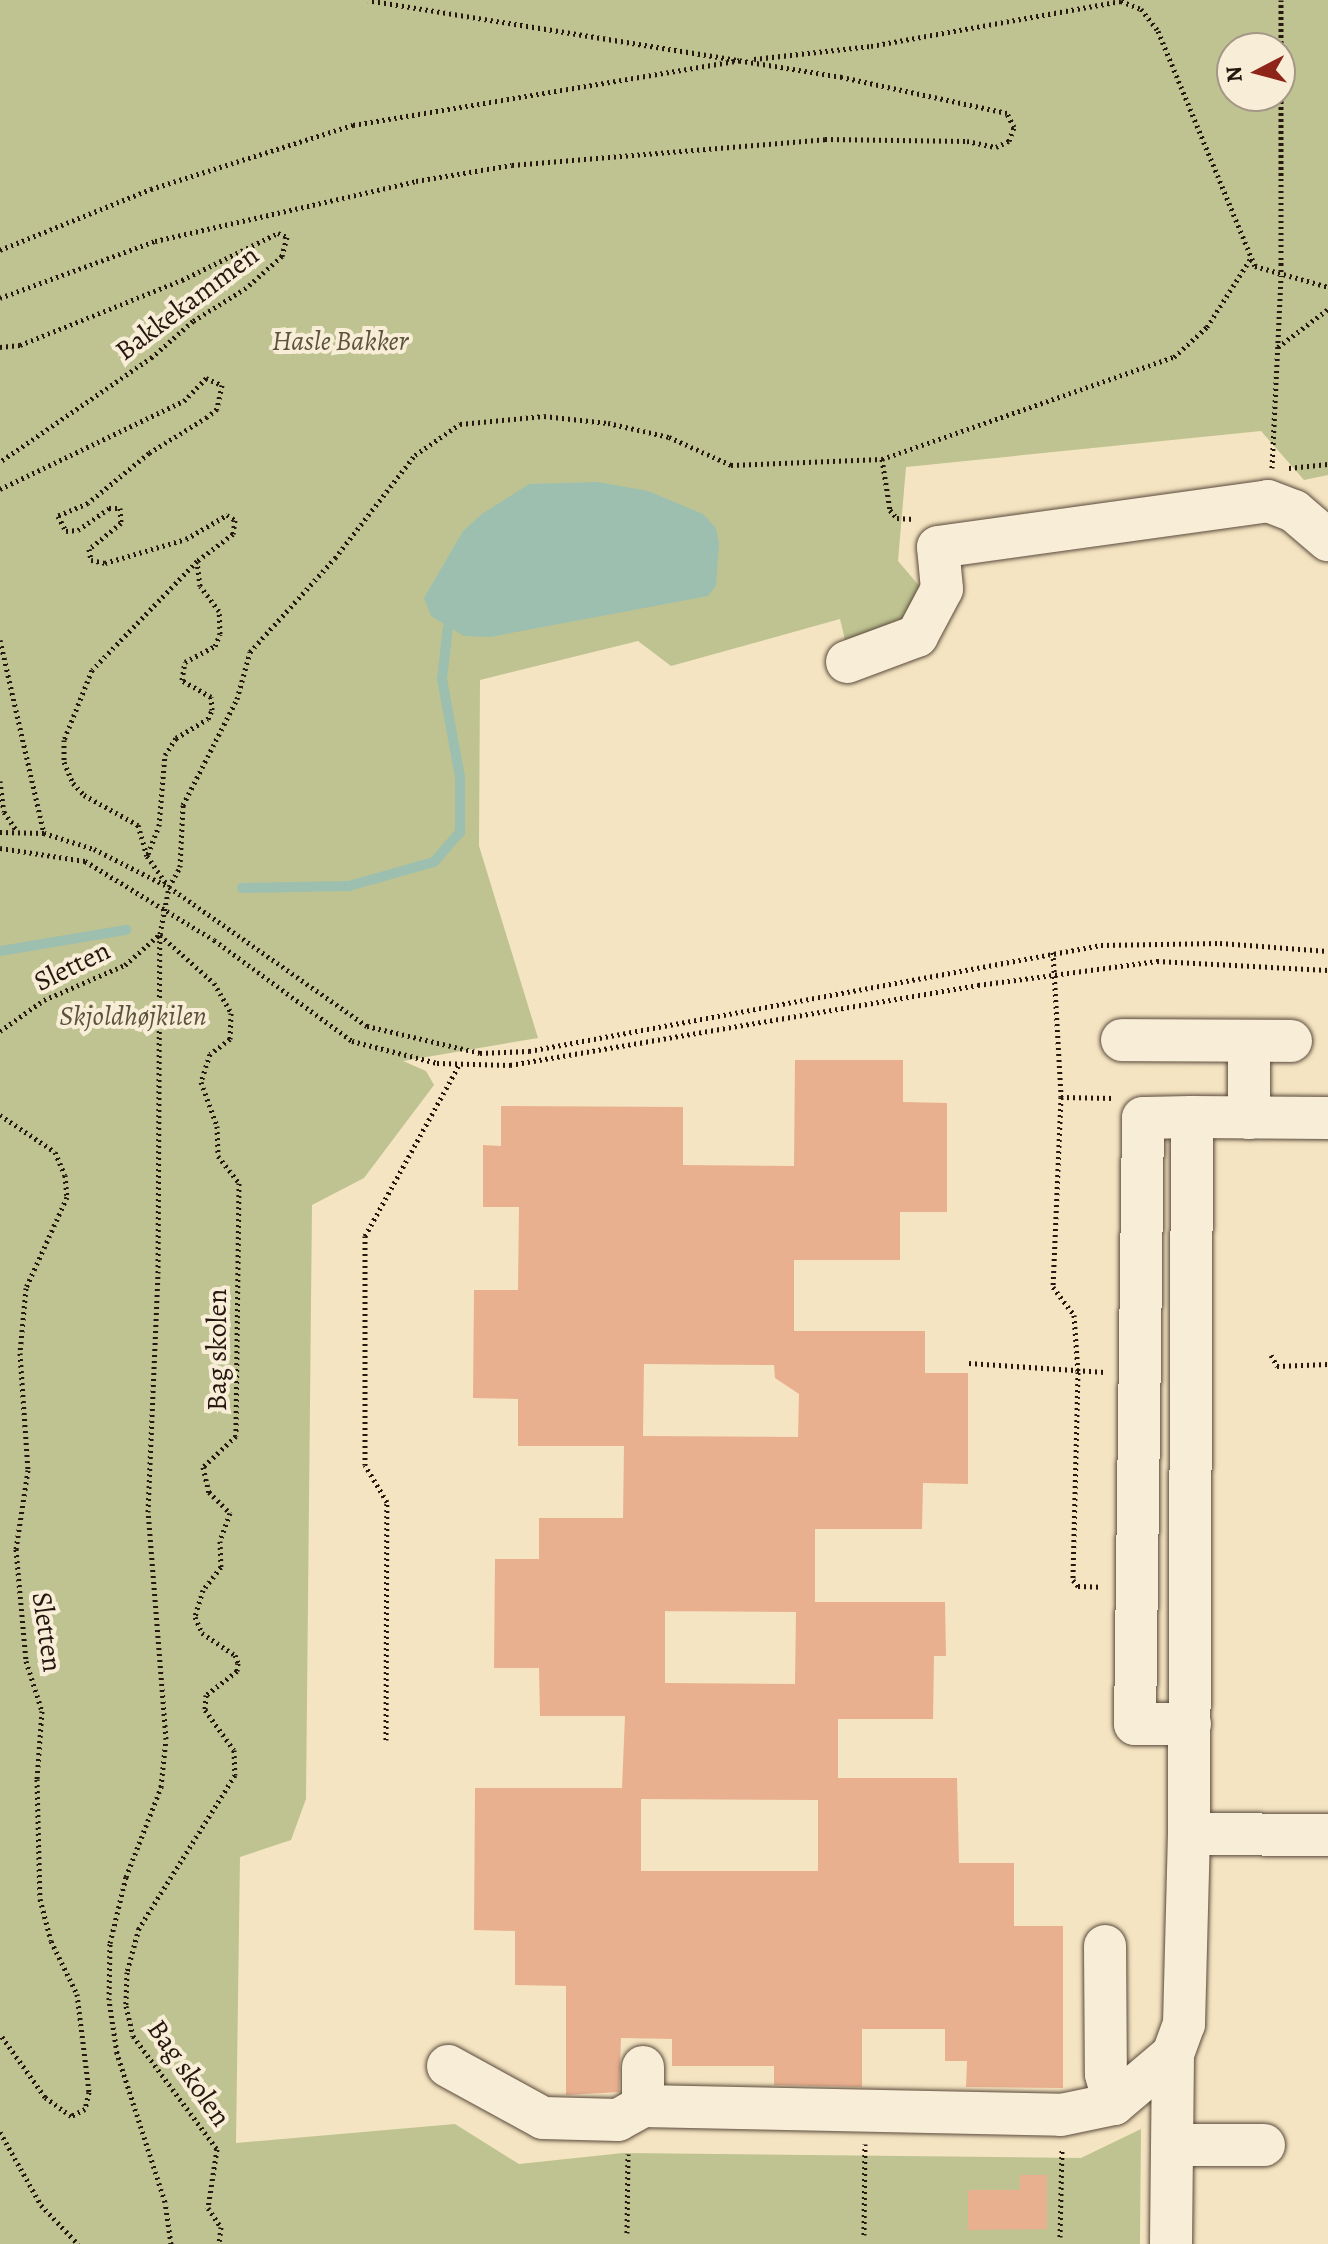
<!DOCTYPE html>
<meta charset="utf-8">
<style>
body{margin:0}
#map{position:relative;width:1328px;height:2244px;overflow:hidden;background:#f4e4c1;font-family:Alegreya,serif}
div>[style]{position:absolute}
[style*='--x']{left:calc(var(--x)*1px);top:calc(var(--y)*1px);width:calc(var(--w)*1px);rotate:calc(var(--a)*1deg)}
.green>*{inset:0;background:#bec391}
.water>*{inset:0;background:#9cbfb0}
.stream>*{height:10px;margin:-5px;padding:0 5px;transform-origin:5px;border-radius:5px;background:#9cbfb0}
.building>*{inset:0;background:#e9b08f}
.path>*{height:5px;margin-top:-2.5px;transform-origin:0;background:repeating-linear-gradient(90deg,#26170f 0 2px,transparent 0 6px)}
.roads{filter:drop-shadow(0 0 2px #5a4a3c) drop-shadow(0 0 2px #5a4a3c)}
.minor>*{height:42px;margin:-21px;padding:0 21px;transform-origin:21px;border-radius:21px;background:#f8edd7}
span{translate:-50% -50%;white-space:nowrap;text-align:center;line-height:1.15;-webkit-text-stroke:8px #f8edd7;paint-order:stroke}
.street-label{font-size:28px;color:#26170f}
.park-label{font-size:28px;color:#5b533c;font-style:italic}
.north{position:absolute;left:1216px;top:32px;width:80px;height:80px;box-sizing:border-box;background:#f8edd7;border:2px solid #a49787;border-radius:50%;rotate:264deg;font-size:22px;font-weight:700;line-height:32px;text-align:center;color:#26170f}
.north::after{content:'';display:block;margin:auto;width:28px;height:36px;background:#8f2418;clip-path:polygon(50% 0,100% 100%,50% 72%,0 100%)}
</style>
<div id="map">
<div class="green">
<div style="clip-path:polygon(evenodd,0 0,1328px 0,1328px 475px,1304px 480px,1261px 431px,906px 467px,898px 561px,921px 588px,914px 617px,846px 644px,840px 619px,671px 666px,638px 641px,480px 680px,479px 846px,538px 1038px,403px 1061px,426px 1071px,434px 1085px,364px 1178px,312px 1205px,306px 1799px,291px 1840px,240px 1857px,236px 2143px,455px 2124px,519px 2164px,623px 2153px,1081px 2158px,1141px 2129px,1140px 2244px,0 2244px,0 0,1232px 48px,1280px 48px,1280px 96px,1232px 96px,1232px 48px)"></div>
</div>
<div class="water">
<div style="clip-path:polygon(598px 482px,648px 491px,703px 514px,716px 528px,719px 543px,716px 586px,708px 596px,490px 637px,464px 636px,431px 616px,424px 598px,463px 531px,482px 514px,529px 484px)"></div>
</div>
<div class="stream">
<div style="--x:242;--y:888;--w:107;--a:-1.1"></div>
<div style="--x:349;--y:886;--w:88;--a:-15.8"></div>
<div style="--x:434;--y:862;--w:40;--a:-49"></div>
<div style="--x:460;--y:832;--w:55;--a:-90"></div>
<div style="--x:460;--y:777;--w:100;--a:-100.4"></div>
<div style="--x:442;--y:679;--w:52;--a:-83.4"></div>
<div style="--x:0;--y:951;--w:128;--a:-9.5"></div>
</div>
<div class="building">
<div style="clip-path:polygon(evenodd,795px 1060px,903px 1060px,903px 1102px,947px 1103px,947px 1212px,900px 1212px,900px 1260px,794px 1260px,794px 1331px,925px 1331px,925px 1373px,968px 1373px,968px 1484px,923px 1483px,922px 1529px,815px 1529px,815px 1602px,945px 1602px,946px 1656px,934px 1656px,933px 1719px,838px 1719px,838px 1778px,957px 1778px,959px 1863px,1014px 1863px,1014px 1926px,1063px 1926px,1063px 2088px,966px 2087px,967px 2061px,945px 2061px,945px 2029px,862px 2029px,862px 2087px,774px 2085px,774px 2066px,672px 2066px,672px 2039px,621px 2038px,619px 2092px,566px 2095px,566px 1986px,515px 1985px,515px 1931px,474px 1930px,475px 1788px,622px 1788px,625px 1716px,540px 1716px,539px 1668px,494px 1668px,495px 1559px,539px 1559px,539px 1518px,623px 1518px,624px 1446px,518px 1446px,518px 1399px,473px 1398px,474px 1290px,518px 1290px,519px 1207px,483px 1207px,483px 1145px,501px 1146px,501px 1106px,683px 1107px,683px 1165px,794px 1166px,795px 1060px,644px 1364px,774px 1365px,775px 1378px,799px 1394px,798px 1437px,643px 1436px,644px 1364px,795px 1060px,665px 1611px,796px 1612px,795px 1684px,665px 1683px,665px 1611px,795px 1060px,641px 1799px,818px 1800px,818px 1871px,641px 1871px,641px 1799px)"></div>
<div style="clip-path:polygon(1020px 2175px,1047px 2175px,1047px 2229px,968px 2230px,968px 2190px,1020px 2190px)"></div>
</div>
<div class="path">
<div style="--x:754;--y:59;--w:118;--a:-6.3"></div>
<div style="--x:871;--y:46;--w:254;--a:-10.2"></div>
<div style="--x:1121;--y:1;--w:22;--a:22"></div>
<div style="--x:1141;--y:9;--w:28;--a:52"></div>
<div style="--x:1158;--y:31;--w:254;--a:67.6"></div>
<div style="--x:1255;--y:266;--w:76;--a:16"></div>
<div style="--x:0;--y:250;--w:163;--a:-22"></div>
<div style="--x:151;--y:189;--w:212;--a:-17.6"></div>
<div style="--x:353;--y:125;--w:392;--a:-9.5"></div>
<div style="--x:0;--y:298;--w:165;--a:-20.2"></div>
<div style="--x:155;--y:241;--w:268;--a:-12.9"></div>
<div style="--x:416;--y:181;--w:97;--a:-9.5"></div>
<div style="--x:512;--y:165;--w:314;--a:-4.7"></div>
<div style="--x:825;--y:139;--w:142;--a:0.8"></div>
<div style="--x:967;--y:141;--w:30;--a:12"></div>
<div style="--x:996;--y:147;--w:14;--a:-25"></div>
<div style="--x:1009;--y:141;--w:15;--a:-70"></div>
<div style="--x:1014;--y:127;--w:16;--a:-117"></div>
<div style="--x:1007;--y:113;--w:169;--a:-167.7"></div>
<div style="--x:842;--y:77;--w:480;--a:-170.8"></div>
<div style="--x:0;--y:347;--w:20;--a:-6"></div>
<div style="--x:20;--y:345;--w:175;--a:-21.9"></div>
<div style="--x:182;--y:280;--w:107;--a:-26.1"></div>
<div style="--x:278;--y:233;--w:10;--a:24"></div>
<div style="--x:287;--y:237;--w:20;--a:105"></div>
<div style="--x:282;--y:256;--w:48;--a:138.4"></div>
<div style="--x:246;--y:288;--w:62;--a:148.1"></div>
<div style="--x:193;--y:321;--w:55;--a:138.7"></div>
<div style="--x:152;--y:357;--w:185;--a:145.4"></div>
<div style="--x:1278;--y:347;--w:63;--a:-37.2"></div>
<div style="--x:882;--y:459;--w:52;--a:81.1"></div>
<div style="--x:890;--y:510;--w:11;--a:49"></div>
<div style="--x:897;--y:518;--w:17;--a:3"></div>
<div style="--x:1272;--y:468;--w:191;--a:-87.3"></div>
<div style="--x:1281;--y:277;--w:277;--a:-90"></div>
<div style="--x:1289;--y:468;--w:39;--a:-6"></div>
<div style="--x:0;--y:489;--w:204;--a:-25.6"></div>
<div style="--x:184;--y:401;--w:32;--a:-46"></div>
<div style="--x:206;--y:378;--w:17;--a:24"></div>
<div style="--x:222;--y:385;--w:25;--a:102"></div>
<div style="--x:217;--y:409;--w:13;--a:141"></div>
<div style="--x:207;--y:417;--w:68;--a:148.2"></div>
<div style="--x:149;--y:453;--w:79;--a:140.7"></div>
<div style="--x:88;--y:503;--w:33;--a:157"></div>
<div style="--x:58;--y:516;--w:17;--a:62"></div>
<div style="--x:66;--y:531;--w:12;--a:-5"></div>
<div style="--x:78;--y:530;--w:38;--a:-35"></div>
<div style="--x:109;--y:508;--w:11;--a:0"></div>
<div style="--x:120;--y:508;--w:15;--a:86"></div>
<div style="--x:121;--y:523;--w:41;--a:140.9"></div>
<div style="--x:89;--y:549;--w:11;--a:80"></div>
<div style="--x:91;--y:560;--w:14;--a:12"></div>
<div style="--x:105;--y:563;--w:84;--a:-16.5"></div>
<div style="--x:186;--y:539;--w:48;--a:-30.3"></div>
<div style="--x:227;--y:515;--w:9;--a:32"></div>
<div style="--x:235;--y:520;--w:14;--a:98"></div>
<div style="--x:233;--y:534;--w:45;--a:143.1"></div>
<div style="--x:197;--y:561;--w:151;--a:133.9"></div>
<div style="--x:92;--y:670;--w:75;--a:111.8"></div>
<div style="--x:64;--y:740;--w:22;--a:90"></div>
<div style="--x:64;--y:762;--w:23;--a:67"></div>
<div style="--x:73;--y:783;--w:16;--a:47"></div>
<div style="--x:84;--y:795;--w:62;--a:29.1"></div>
<div style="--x:138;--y:825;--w:32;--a:74"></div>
<div style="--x:147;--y:856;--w:35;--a:55"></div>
<div style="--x:0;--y:640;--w:198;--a:77.2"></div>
<div style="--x:0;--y:781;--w:31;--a:83"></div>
<div style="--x:4;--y:812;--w:22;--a:56"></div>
<div style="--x:0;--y:832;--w:44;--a:1.3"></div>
<div style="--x:44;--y:833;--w:52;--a:17.7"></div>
<div style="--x:94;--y:849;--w:84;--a:26.9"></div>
<div style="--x:169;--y:887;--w:242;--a:35.1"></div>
<div style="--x:367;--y:1026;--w:116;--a:13.4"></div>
<div style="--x:480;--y:1053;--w:49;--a:-2.3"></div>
<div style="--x:529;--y:1051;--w:582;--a:-10.5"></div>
<div style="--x:1101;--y:945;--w:119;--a:-1"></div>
<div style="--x:1220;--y:943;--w:108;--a:4.2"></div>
<div style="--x:0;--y:848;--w:86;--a:8.7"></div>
<div style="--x:85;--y:861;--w:151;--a:31.5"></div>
<div style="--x:214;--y:940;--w:171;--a:36.2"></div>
<div style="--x:352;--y:1041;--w:88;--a:14.5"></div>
<div style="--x:437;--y:1063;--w:73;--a:1.6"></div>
<div style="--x:510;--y:1065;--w:475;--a:-9.7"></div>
<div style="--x:978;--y:985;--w:181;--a:-7.6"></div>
<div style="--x:1157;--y:961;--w:171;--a:3"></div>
<div style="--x:148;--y:854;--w:30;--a:-69"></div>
<div style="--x:159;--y:826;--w:71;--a:-85.2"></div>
<div style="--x:165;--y:755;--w:20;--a:-57"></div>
<div style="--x:176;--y:738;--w:37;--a:-31"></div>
<div style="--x:208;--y:719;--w:10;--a:-66"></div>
<div style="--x:212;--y:710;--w:13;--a:-94"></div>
<div style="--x:211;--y:697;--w:34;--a:-150"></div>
<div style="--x:182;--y:680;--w:18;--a:-81"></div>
<div style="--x:185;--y:662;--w:34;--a:-28"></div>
<div style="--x:215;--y:646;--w:13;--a:-67"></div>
<div style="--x:220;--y:634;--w:23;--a:-92"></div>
<div style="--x:219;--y:611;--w:31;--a:-127"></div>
<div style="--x:200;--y:586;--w:24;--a:-97"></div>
<div style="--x:160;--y:935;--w:72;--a:41.6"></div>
<div style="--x:214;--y:983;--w:34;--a:60"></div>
<div style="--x:231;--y:1013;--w:26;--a:92"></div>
<div style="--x:230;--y:1039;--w:25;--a:143"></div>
<div style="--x:210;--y:1054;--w:29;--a:108"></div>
<div style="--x:201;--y:1082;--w:47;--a:70"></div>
<div style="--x:217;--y:1126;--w:30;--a:88"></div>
<div style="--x:218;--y:1156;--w:34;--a:52"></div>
<div style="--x:239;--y:1183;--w:253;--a:90.7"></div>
<div style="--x:236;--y:1436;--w:45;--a:136.8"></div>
<div style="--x:203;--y:1467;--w:26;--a:77"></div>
<div style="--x:209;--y:1492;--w:30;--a:45"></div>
<div style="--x:230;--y:1513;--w:30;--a:110"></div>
<div style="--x:220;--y:1541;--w:26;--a:88"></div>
<div style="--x:221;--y:1567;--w:29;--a:128"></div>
<div style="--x:203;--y:1590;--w:28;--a:107"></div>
<div style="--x:195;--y:1617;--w:17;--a:66"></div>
<div style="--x:202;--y:1633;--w:40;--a:34"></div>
<div style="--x:235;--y:1655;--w:9;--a:69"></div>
<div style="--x:238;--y:1663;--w:8;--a:97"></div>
<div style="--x:237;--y:1671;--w:39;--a:142"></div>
<div style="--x:206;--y:1695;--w:15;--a:94"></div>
<div style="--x:205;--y:1710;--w:49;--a:54.1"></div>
<div style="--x:234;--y:1750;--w:25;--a:88"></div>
<div style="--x:235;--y:1775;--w:181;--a:122.1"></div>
<div style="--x:139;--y:1928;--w:46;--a:105.3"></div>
<div style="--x:127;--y:1972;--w:34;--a:92"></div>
<div style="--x:126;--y:2006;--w:31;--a:77"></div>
<div style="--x:133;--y:2036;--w:141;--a:53.4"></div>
<div style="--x:217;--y:2149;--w:60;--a:98.7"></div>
<div style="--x:208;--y:2208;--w:23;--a:56"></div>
<div style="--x:221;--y:2227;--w:17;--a:97"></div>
<div style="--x:1053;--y:952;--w:145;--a:86.8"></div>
<div style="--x:1061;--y:1097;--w:190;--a:92.4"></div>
<div style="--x:1053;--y:1287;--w:35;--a:53"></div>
<div style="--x:1074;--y:1315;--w:57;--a:86"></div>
<div style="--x:1078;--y:1372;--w:208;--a:91.4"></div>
<div style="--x:1073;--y:1580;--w:8;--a:50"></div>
<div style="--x:1078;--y:1586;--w:23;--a:2"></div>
<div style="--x:0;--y:1031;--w:54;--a:-35.2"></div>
<div style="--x:44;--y:1000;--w:88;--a:-23.4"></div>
<div style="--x:125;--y:965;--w:45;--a:-41.4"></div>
<div style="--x:1061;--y:1097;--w:53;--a:1.1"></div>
<div style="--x:0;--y:1115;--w:66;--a:33.9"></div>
<div style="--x:55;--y:1152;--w:25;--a:67"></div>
<div style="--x:65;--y:1175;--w:22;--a:85"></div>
<div style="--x:67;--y:1197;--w:100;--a:114.3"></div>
<div style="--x:26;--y:1288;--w:65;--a:95.3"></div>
<div style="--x:20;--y:1353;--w:117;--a:86.1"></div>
<div style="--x:28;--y:1470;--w:80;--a:98.6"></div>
<div style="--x:16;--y:1549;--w:112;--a:84.9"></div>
<div style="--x:26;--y:1661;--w:52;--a:72.3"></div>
<div style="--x:42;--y:1711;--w:68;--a:94.2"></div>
<div style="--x:37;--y:1779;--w:120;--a:88.6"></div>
<div style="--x:40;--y:1899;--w:43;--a:75.3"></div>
<div style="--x:51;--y:1941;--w:59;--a:63.9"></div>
<div style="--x:77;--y:1994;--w:99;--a:83"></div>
<div style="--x:89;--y:2092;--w:17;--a:103"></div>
<div style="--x:85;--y:2109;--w:16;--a:153"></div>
<div style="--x:71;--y:2116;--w:32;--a:-144"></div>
<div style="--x:45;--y:2097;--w:77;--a:-125.5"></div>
<div style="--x:1271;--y:1355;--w:13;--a:61"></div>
<div style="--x:1277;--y:1366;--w:51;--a:-2.2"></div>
<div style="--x:969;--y:1363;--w:136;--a:3.8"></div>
<div style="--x:386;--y:1740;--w:238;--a:-89.8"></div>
<div style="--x:387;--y:1502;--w:43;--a:-120.7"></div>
<div style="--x:365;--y:1465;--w:229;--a:-90"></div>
<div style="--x:365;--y:1236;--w:195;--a:-61.2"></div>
<div style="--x:0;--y:2132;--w:84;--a:60.7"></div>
<div style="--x:41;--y:2205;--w:54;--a:46.5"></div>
<div style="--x:627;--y:2233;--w:79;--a:-89.3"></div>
<div style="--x:864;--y:2235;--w:91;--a:-89.4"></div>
<div style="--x:1060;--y:2237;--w:87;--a:-88.7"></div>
<div style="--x:171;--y:2244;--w:42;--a:-98.1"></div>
<div style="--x:165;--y:2202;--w:157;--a:-107.9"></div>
<div style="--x:117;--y:2053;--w:54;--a:-98.6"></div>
<div style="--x:109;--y:2000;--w:57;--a:-89"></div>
<div style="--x:110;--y:1943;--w:68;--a:-76.4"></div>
<div style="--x:126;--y:1877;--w:97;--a:-68.7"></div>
<div style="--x:161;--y:1787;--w:48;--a:-84.1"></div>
<div style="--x:166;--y:1739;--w:228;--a:-94.5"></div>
<div style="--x:148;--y:1512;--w:239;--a:-87.6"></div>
<div style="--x:158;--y:1273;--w:339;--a:-89.7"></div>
<div style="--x:160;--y:934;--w:48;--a:-79.2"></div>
<div style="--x:169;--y:887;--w:23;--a:-61"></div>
<div style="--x:180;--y:867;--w:62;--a:-87.2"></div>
<div style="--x:183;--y:805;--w:119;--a:-63"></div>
<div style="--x:237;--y:699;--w:49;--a:-74.5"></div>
<div style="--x:250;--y:652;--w:127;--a:-47.9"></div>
<div style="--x:335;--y:558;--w:130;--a:-52.2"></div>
<div style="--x:415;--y:455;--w:55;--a:-34.6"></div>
<div style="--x:460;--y:424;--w:84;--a:-5.4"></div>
<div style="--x:544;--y:416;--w:64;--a:6.2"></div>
<div style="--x:608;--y:423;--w:63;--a:12.9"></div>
<div style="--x:669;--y:437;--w:68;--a:24.3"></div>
<div style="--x:731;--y:465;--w:151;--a:-2.3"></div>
<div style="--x:882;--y:459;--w:309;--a:-19.3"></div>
<div style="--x:1174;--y:357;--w:45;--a:-42.3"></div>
<div style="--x:1207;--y:327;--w:82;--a:-57.5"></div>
</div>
<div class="roads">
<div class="minor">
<div style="--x:847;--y:662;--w:75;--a:-20.4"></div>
<div style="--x:917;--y:636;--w:53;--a:-62"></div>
<div style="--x:942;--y:589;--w:42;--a:-95.4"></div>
<div style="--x:938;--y:547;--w:333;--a:-7.9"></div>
<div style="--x:1268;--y:501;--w:28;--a:21"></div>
<div style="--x:1294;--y:511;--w:45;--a:40.5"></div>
<div style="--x:1122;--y:1040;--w:169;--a:0.3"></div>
<div style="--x:1249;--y:1118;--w:77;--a:-90"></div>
<div style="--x:1328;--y:1118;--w:136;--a:-179.6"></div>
<div style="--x:1192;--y:1117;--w:717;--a:90.24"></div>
<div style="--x:1189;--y:1834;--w:139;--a:0.4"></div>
<div style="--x:1190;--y:1724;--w:55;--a:180"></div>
<div style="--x:1135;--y:1724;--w:606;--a:-89.24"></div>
<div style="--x:1143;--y:1118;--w:49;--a:-1.2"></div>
<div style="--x:1105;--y:1946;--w:128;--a:89.6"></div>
<div style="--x:1106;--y:2074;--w:31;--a:75"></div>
<div style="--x:448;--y:2066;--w:108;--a:28.7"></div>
<div style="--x:543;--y:2118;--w:75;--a:1.5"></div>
<div style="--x:618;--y:2120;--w:29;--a:-29"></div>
<div style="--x:643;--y:2067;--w:39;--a:90"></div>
<div style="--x:643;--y:2106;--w:418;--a:1.2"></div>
<div style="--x:1061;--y:2115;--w:54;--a:-11.7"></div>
<div style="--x:1114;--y:2104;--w:77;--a:-40.3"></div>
<div style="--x:1173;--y:2054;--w:32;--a:-70"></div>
<div style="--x:1184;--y:2024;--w:190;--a:-88.5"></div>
<div style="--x:1173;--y:2145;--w:91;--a:0"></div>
<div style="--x:1171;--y:2244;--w:190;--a:-89.4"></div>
</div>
</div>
<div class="street-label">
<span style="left:187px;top:303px;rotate:-37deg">Bakkekammen</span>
<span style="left:72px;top:966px;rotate:-26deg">Sletten</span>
<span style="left:217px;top:1350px;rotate:-90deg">Bag skolen</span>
<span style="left:47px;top:1632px;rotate:82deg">Sletten</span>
<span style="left:189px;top:2073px;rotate:55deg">Bag skolen</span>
</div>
<div class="park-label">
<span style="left:340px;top:341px">Hasle Bakker</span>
<span style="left:133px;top:1016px">Skjoldhøjkilen</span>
</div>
<div class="north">N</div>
</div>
